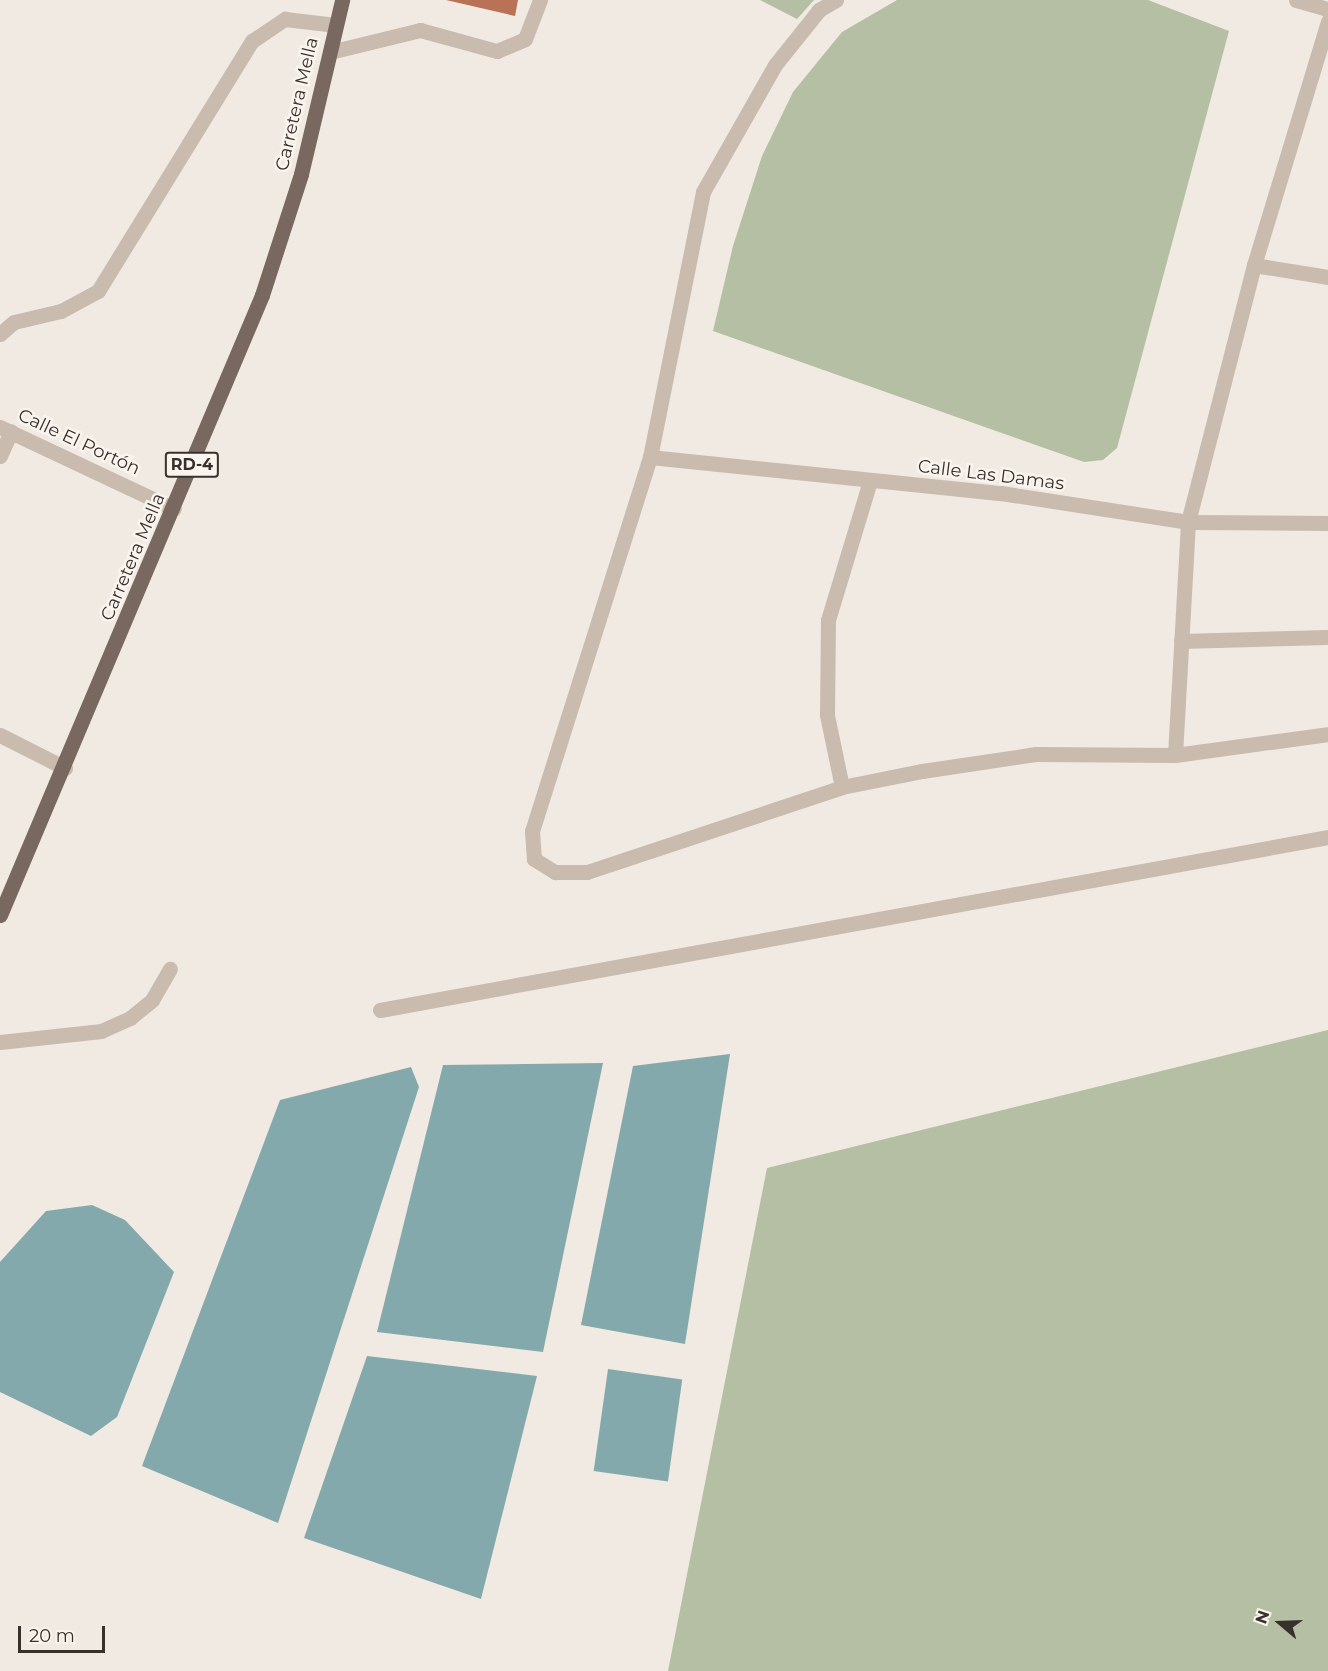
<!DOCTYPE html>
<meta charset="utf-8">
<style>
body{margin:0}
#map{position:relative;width:1328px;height:1671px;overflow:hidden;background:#f1eae2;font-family:Montserrat,sans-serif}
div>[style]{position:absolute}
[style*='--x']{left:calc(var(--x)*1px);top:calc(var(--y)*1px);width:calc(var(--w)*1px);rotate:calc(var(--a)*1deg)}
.green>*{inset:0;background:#b5bfa3}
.water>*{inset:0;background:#83a9ac;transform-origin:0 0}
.building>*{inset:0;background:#ba7257}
.minor>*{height:15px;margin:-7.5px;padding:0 7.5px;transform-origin:7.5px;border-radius:7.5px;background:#c9bbae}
.major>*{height:15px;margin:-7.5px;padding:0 7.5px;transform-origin:7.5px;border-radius:7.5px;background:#78685f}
span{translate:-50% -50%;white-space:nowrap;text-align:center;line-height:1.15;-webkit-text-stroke:5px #f9f4ee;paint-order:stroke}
.shield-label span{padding:2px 4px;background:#f9f4ee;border:2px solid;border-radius:4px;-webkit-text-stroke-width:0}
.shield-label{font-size:16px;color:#38302c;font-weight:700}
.street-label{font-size:18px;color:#38302c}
.north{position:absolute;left:1250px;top:1593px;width:60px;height:60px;-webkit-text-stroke:4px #f9f4ee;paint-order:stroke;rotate:289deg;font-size:16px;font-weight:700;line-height:24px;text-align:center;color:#38302c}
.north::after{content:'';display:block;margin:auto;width:21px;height:27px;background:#38302c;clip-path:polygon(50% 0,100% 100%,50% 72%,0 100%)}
.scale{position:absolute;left:18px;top:1626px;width:87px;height:27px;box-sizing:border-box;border:3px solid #38302c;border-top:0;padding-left:8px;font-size:18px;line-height:21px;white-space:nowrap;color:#38302c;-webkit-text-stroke:4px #f9f4ee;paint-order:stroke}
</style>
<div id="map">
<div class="green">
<div style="clip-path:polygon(760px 0,814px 0,797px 19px)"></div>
<div style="clip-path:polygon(897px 0,1148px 0,1229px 31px,1117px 448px,1103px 460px,1084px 462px,713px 331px,733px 246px,762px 156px,793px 92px,842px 32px)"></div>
<div style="clip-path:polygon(1328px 1030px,1328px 1671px,668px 1671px,767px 1168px)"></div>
</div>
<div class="water">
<div style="clip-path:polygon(730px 1054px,685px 1344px,581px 1325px,633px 1066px)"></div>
<div style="clip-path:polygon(603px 1063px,543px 1352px,377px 1332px,443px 1065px)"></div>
<div style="clip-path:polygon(411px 1067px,419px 1087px,278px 1523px,142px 1466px,280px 1100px)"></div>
<div style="clip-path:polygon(92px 1205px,125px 1220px,174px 1272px,117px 1417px,91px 1436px,0 1392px,0 1262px,46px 1211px)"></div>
<div style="clip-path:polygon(367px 1356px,537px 1376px,481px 1599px,304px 1538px)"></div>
<div style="left:608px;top:1369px;width:75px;height:103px;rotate:8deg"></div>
</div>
<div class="building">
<div style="clip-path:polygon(446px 0,518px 0,515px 16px)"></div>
</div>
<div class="minor">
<div style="--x:836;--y:0;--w:20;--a:150"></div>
<div style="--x:819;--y:10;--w:70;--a:128.7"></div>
<div style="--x:775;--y:65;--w:146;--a:119.6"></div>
<div style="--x:703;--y:192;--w:270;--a:101.3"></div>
<div style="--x:650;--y:457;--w:392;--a:107.5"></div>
<div style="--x:532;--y:831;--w:28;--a:86"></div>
<div style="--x:534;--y:859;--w:25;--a:32"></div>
<div style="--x:555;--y:872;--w:32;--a:0"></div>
<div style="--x:587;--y:872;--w:269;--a:-18.4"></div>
<div style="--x:842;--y:787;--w:82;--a:-11.3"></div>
<div style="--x:922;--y:771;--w:115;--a:-8.5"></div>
<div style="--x:1036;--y:754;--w:139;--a:0.4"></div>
<div style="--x:1175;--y:755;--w:154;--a:-7.8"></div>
<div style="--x:1296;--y:0;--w:33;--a:16"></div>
<div style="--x:330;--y:52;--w:93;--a:-13.7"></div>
<div style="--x:420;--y:30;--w:80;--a:15.3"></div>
<div style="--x:497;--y:51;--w:30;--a:-23"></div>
<div style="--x:525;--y:39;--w:42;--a:-69"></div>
<div style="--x:1254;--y:265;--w:75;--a:9.2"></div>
<div style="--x:0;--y:334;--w:18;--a:-41"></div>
<div style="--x:14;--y:322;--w:48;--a:-13.2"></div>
<div style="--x:61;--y:311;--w:42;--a:-28.4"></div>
<div style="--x:98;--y:291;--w:294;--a:-58.4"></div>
<div style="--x:252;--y:41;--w:40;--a:-34"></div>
<div style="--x:285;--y:19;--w:51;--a:6.7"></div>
<div style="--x:0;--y:427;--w:192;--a:25.2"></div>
<div style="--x:0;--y:456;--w:27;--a:-66"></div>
<div style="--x:650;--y:457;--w:353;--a:5.9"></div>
<div style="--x:1001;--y:493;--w:189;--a:8.8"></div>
<div style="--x:1188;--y:522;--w:140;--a:0.4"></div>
<div style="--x:1181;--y:641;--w:147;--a:-1.6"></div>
<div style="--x:0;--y:735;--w:73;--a:26.9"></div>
<div style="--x:1175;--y:755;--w:233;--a:-86.8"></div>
<div style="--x:1188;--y:522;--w:265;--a:-75.6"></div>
<div style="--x:1254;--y:265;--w:255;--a:-73.1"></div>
<div style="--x:842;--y:787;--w:74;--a:-101.8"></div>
<div style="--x:827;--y:715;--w:95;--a:-89.4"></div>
<div style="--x:828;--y:620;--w:145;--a:-73.2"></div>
<div style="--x:380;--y:1010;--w:964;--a:-10.34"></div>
<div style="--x:0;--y:1042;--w:102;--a:-6.2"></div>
<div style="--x:101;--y:1031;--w:32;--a:-24"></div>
<div style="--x:130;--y:1018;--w:28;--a:-39"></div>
<div style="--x:152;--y:1000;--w:36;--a:-60"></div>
</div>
<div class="major">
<div style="--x:0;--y:915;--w:673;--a:-67.09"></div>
<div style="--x:262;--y:295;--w:127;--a:-72.1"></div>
<div style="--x:301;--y:174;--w:179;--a:-76.7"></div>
</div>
<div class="shield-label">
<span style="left:192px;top:465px">RD-4</span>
</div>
<div class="street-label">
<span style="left:297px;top:104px;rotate:-77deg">Carretera Mella</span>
<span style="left:79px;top:442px;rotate:25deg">Calle El Portón</span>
<span style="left:991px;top:475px;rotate:7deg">Calle Las Damas</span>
<span style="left:133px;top:557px;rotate:-67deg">Carretera Mella</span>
</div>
<div class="north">N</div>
<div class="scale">20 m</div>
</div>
